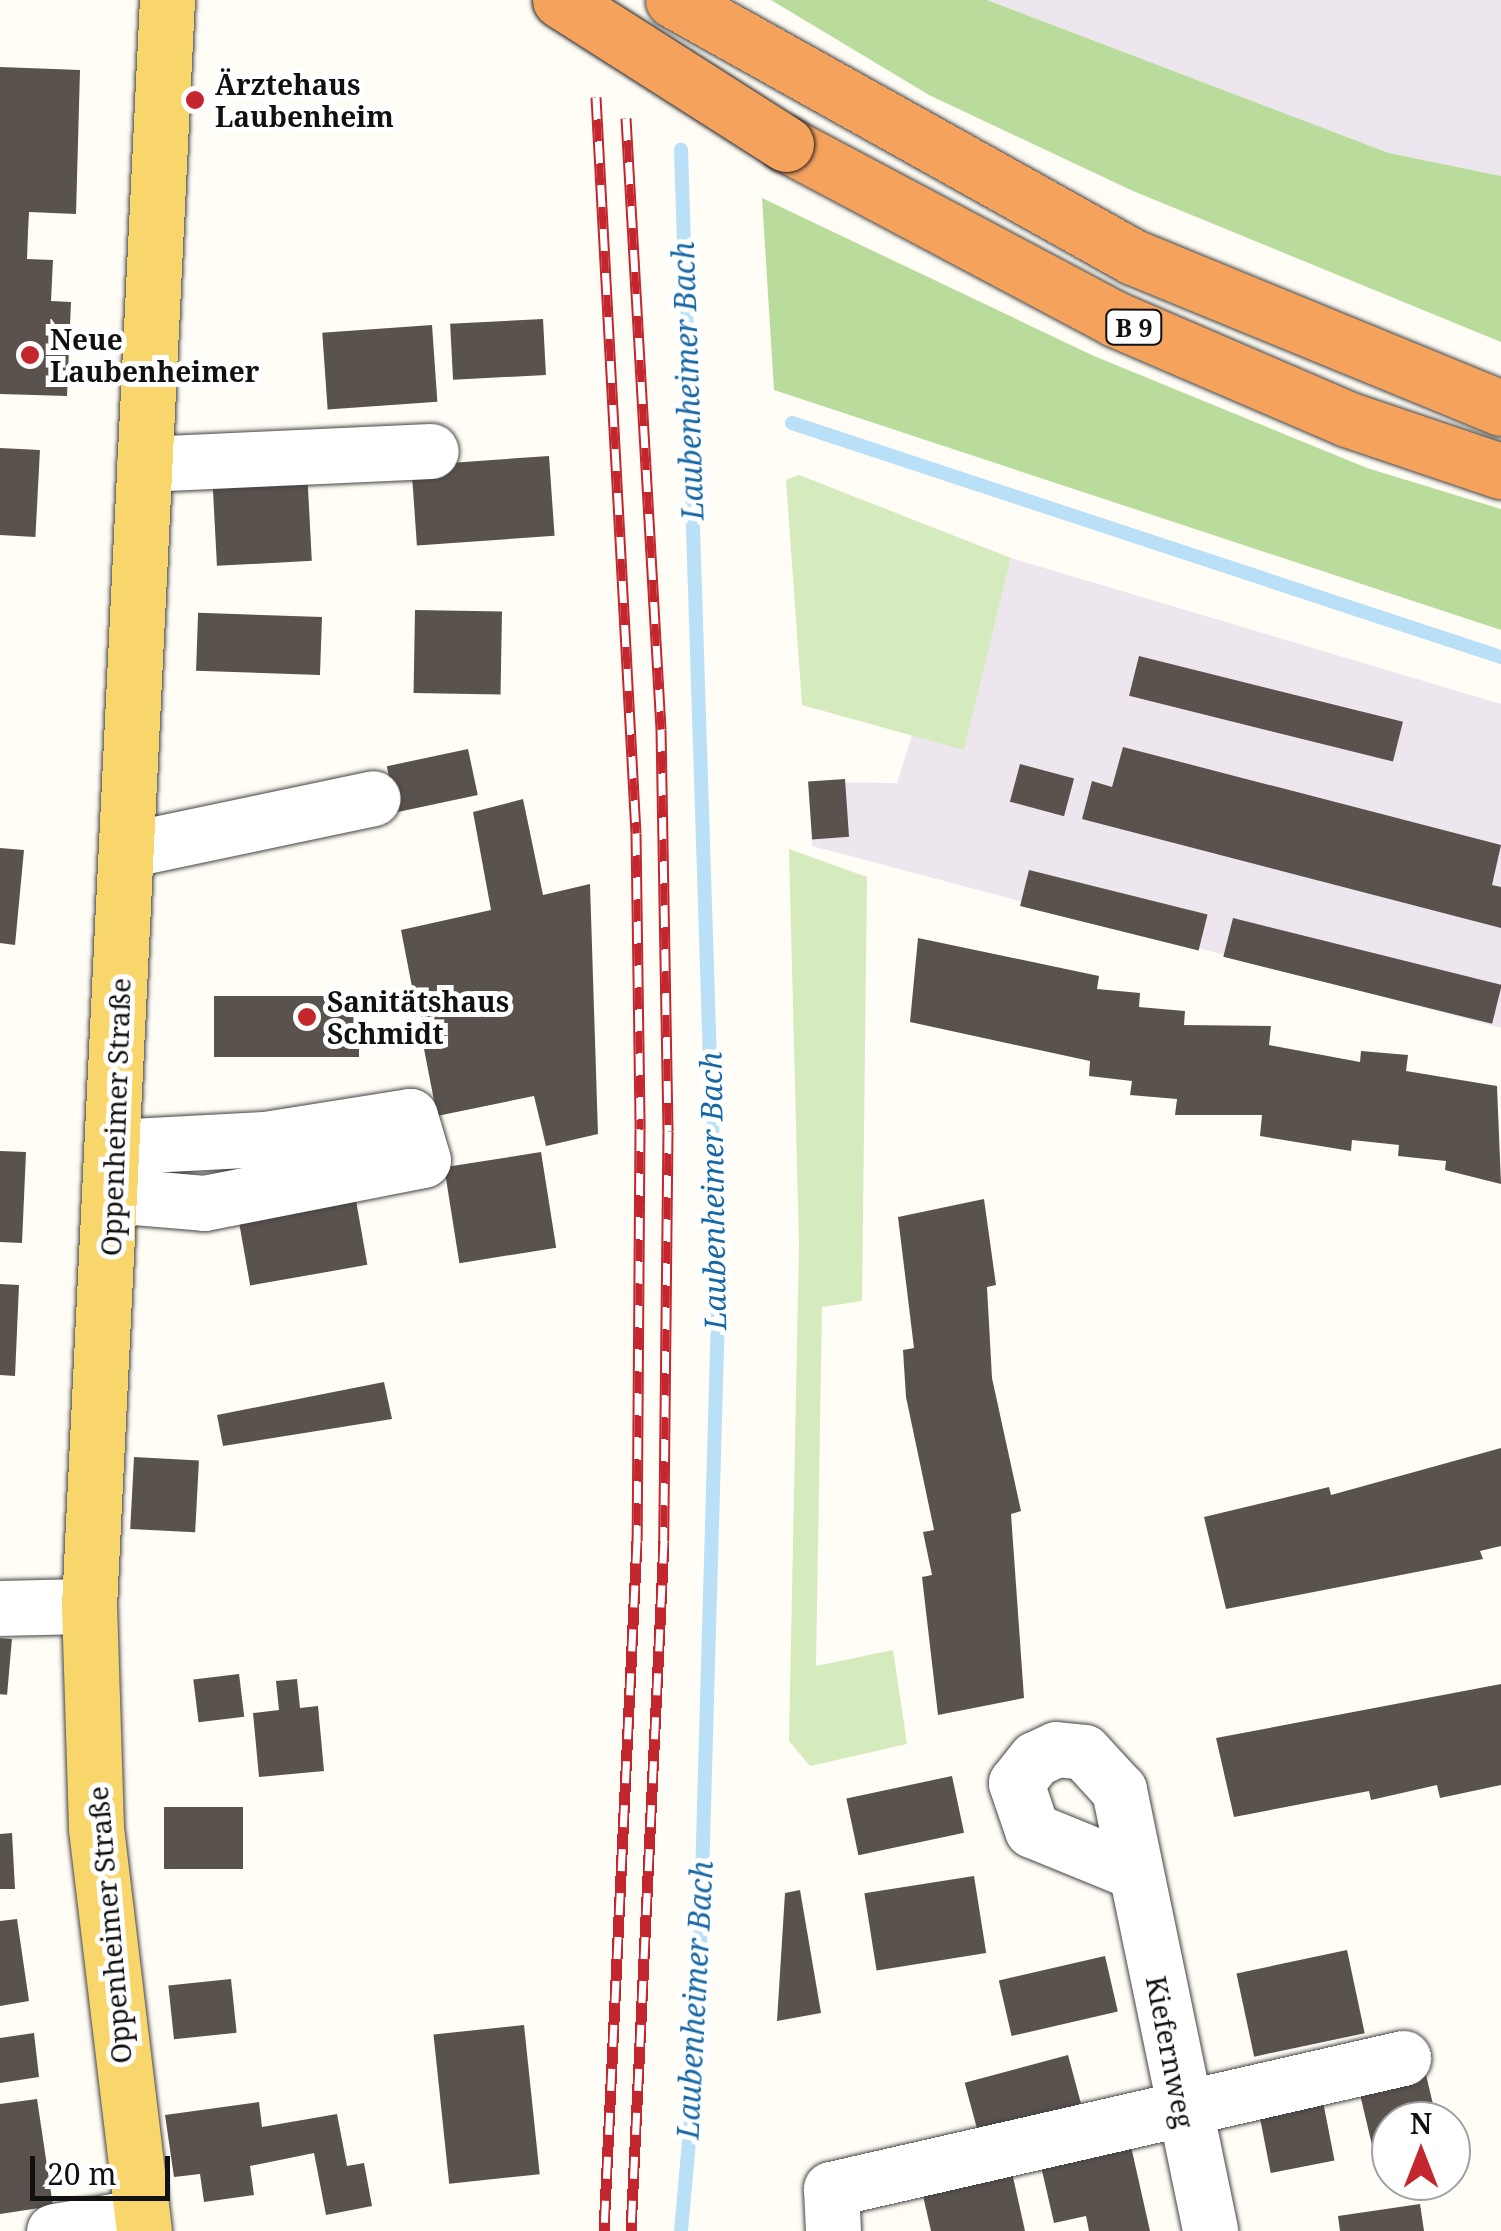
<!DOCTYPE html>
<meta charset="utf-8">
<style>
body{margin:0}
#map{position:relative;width:1501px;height:2231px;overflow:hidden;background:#fffdf5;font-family:"Noto Serif",serif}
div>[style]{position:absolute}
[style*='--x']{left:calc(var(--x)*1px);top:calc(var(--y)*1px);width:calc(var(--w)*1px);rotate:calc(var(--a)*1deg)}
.industrial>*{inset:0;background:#eee6ef}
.green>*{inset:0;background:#d5ebbd}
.forest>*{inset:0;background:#b9dc9c}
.stream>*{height:14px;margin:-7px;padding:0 7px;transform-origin:7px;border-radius:7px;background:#b9e0f7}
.building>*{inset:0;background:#5a524d;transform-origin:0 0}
.roads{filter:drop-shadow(0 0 2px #444) drop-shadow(0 0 2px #444)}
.minor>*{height:55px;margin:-27.5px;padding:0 27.5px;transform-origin:27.5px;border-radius:27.5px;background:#fff}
.major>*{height:55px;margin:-27.5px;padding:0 27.5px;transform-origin:27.5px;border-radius:27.5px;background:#f9d66b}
.highway>*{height:55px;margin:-27.5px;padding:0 27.5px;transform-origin:27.5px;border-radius:27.5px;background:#f5a25d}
.rail>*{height:11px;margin-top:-5.5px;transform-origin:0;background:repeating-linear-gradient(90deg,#fff 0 22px,#c4262e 0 44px);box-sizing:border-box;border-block:2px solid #c4262e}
.bridges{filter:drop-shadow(0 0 2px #222) drop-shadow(0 0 2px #222)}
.highway-bridge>*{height:55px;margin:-27.5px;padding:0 27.5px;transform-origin:27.5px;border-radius:27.5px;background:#f5a25d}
.dots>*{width:28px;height:28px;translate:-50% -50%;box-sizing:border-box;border:5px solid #fff;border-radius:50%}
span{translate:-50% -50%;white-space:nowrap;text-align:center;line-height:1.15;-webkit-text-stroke:10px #fff;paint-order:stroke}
.shield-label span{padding:2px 8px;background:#fff;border:2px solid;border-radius:8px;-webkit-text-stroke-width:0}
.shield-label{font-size:25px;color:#111;font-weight:700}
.poi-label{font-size:28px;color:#111;font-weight:700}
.left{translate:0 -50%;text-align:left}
.street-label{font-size:28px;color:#111}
.water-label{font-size:30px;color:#1768a6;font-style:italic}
.north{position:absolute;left:1371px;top:2101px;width:100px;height:100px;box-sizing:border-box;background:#fff;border:2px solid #a0a0a0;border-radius:50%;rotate:0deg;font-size:28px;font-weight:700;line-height:40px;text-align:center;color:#111}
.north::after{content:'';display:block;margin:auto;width:35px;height:45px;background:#c4262e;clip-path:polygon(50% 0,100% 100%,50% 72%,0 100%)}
.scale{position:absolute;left:30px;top:2156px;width:140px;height:45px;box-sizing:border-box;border:5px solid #111;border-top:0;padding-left:12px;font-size:30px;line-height:35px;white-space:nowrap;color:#111;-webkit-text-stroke:8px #fff;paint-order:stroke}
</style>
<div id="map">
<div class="industrial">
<div style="clip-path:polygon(987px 0,1501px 0,1501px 176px,1389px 153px)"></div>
<div style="clip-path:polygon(1011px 558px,1501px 704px,1501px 1028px,812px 846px,808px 782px,897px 783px,912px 735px,964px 749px)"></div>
</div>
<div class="green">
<div style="clip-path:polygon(799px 475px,1011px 558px,964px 750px,802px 705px,786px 480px)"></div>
<div style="clip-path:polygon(789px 849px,867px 877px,862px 1301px,822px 1307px,816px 1666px,893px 1650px,907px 1744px,810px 1766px,789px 1741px,799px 1245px)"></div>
</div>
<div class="forest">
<div style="clip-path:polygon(771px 0,987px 0,1389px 153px,1501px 176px,1501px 342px,1133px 191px,929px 95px)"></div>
<div style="clip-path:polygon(762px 198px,1094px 356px,1367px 468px,1501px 509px,1501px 630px,774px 390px)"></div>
</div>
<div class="stream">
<div style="--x:792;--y:423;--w:747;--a:18.27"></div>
<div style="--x:681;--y:2231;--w:180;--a:-84.9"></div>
<div style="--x:697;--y:2052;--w:738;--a:-88.37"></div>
<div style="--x:718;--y:1314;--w:1165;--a:-91.82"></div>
</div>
<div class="building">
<div style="clip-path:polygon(0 67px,80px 70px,76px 214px,29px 212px,28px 232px,27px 259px,53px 260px,51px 301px,71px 302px,67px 396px,0 394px)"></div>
<div style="left:543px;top:319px;width:56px;height:93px;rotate:87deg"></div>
<div style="left:432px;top:325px;width:77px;height:110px;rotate:86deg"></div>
<div style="left:0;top:448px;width:40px;height:87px;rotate:3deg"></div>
<div style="left:549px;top:456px;width:80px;height:138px;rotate:86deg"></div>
<div style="left:307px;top:469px;width:92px;height:95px;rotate:87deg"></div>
<div style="left:415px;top:610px;width:87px;height:83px;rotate:1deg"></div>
<div style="left:322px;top:617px;width:58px;height:124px;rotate:92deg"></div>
<div style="left:1139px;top:656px;width:272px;height:41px;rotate:14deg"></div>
<div style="clip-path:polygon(1123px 747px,1501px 845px,1492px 885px,1501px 887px,1501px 928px,1082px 819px,1092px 781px,1112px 787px)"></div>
<div style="left:468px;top:749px;width:47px;height:83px;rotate:78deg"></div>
<div style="left:1020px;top:764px;width:56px;height:39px;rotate:15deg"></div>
<div style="left:845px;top:779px;width:58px;height:37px;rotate:86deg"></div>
<div style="clip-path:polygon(523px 799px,543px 895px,590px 884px,598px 1134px,546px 1146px,534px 1096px,437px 1116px,401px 930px,491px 910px,473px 812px)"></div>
<div style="clip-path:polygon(0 848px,24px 850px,15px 945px,0 943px)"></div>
<div style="left:1029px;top:870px;width:184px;height:37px;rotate:14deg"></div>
<div style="left:1233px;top:918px;width:277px;height:40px;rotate:14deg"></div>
<div style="clip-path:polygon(918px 938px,1099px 976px,1097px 989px,1140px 993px,1139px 1007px,1185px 1011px,1184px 1025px,1271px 1026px,1269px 1045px,1360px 1062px,1361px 1051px,1408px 1055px,1406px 1071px,1497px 1086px,1501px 1184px,1445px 1170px,1446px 1161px,1398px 1156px,1399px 1145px,1352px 1140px,1351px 1151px,1260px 1136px,1262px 1115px,1175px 1115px,1177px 1099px,1130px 1095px,1132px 1081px,1089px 1076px,1090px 1061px,910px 1022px)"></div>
<div style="left:214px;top:996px;width:145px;height:61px"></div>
<div style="clip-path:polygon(0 1151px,26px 1152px,22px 1243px,0 1242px)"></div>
<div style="left:541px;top:1152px;width:97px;height:98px;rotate:81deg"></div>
<div style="left:354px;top:1189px;width:77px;height:119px;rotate:80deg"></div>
<div style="clip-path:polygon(984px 1199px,996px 1285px,987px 1287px,992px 1378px,1021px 1511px,1011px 1514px,1024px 1698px,938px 1715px,922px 1577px,932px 1575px,923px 1532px,934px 1530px,906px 1397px,903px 1350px,914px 1348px,898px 1217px)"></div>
<div style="clip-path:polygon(0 1284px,19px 1285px,15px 1376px,0 1375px)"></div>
<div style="clip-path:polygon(384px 1382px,392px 1419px,223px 1446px,217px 1415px)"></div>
<div style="clip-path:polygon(1501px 1448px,1501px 1546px,1480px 1551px,1483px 1559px,1226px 1609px,1204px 1517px,1329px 1487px,1331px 1495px)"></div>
<div style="left:134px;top:1457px;width:65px;height:72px;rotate:3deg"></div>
<div style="left:0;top:1638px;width:12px;height:56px;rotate:5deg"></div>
<div style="left:239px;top:1674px;width:43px;height:46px;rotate:83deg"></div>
<div style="clip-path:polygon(297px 1679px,300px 1708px,318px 1706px,324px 1771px,259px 1777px,253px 1713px,279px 1710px,276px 1681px)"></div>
<div style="clip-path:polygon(1501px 1684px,1501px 1785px,1440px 1798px,1437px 1785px,1371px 1800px,1369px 1791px,1234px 1817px,1216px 1738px)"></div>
<div style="left:952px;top:1776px;width:58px;height:108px;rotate:78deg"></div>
<div style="left:243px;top:1807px;width:62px;height:79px;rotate:90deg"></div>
<div style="clip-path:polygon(12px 1833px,15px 1889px,0 1889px,0 1834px)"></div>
<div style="left:974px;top:1876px;width:78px;height:111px;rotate:81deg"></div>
<div style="clip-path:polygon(800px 1890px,821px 2013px,777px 2021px,785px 1893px)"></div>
<div style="clip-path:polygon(17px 1919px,29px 2001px,0 2006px,0 1921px)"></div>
<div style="left:1347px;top:1950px;width:85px;height:113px;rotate:78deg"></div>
<div style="left:1105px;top:1956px;width:57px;height:109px;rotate:77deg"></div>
<div style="left:231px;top:1979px;width:54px;height:63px;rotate:84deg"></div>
<div style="left:524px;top:2025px;width:150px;height:91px;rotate:84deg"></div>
<div style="clip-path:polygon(34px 2033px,39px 2077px,0 2083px,0 2038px)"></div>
<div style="left:1068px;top:2055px;width:54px;height:107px;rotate:75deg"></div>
<div style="clip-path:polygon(1422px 2058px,1437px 2121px,1391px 2121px,1391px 2155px,1375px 2158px,1355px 2073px)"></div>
<div style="left:1320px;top:2086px;width:76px;height:65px;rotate:79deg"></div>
<div style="clip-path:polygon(37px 2099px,53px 2206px,0 2214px,0 2104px)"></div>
<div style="clip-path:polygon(259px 2102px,262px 2127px,337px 2114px,347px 2166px,364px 2163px,372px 2206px,326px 2215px,314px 2153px,250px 2166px,254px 2195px,204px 2202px,200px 2174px,174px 2177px,165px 2115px)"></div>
<div style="clip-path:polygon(1128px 2133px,1150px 2231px,1089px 2231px,1086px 2216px,1054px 2223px,1038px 2153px)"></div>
<div style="clip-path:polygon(1009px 2159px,1025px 2231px,931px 2231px,919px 2178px)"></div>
<div style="clip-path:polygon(1420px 2204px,1424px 2231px,1340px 2231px,1338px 2216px)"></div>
</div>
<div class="roads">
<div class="minor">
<div style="--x:144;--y:464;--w:287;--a:-2.6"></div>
<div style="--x:127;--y:850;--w:251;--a:-11.9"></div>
<div style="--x:111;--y:1195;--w:93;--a:4.9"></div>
<div style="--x:204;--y:1203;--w:223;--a:-11.1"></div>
<div style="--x:423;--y:1160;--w:46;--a:-106.5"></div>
<div style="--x:410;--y:1116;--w:148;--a:171"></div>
<div style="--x:264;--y:1139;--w:151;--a:177"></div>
<div style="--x:0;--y:1608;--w:89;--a:-1.3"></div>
<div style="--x:1135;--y:1872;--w:111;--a:-157.8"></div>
<div style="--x:1032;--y:1830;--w:50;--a:-108.8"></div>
<div style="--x:1016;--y:1783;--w:31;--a:-52"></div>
<div style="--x:1035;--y:1759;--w:23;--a:-25"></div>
<div style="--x:1056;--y:1749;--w:28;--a:6"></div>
<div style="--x:1084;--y:1752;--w:52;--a:47.4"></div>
<div style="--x:1119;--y:1790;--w:450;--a:78.3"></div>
<div style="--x:54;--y:2231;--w:89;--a:-9.7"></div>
<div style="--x:833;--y:2231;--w:42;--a:-92.7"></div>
<div style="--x:831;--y:2189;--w:587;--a:-12.9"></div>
</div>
<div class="major">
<div style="--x:144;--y:2231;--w:407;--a:-96.8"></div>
<div style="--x:96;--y:1827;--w:221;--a:-91.8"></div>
<div style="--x:89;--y:1606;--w:1608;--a:-87.22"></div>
</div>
<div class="highway">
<div style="--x:673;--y:0;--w:527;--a:29.19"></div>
<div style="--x:1133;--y:257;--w:398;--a:22.3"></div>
<div style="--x:786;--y:144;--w:373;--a:28"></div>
<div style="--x:1115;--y:319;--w:253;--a:23.3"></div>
<div style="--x:1347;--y:419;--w:163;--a:18.7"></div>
</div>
</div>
<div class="rail">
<div style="--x:596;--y:97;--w:737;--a:86.89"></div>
<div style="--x:636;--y:833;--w:296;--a:89.2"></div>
<div style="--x:640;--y:1129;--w:412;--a:90.4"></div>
<div style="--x:637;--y:1541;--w:691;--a:92.74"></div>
<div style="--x:626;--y:118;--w:612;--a:86.72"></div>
<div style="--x:661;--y:729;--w:402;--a:89"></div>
<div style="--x:668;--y:1131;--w:410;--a:90.6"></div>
<div style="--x:664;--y:1541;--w:691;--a:92.74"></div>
</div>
<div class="bridges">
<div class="highway-bridge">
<div style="--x:560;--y:0;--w:268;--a:32.5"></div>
</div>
</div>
<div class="dots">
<div style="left:195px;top:100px;background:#c4262e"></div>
<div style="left:30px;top:355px;background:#c4262e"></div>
<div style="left:307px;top:1017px;background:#c4262e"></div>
</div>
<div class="shield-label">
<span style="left:1134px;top:327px">B 9</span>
</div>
<div class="poi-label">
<span class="left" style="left:215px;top:100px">Ärztehaus<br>Laubenheim</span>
<span class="left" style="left:50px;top:355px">Neue<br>Laubenheimer</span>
<span class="left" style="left:327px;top:1017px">Sanitätshaus<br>Schmidt</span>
</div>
<div class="street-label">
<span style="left:115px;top:1117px;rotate:-88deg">Oppenheimer Straße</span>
<span style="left:109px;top:1925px;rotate:-95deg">Oppenheimer Straße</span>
<span style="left:1171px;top:2052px;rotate:79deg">Kiefernweg</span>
</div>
<div class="water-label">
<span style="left:688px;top:381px;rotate:-92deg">Laubenheimer Bach</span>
<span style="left:713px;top:1191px;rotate:-91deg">Laubenheimer Bach</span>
<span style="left:695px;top:2000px;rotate:-87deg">Laubenheimer Bach</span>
</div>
<div class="north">N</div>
<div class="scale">20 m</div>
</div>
